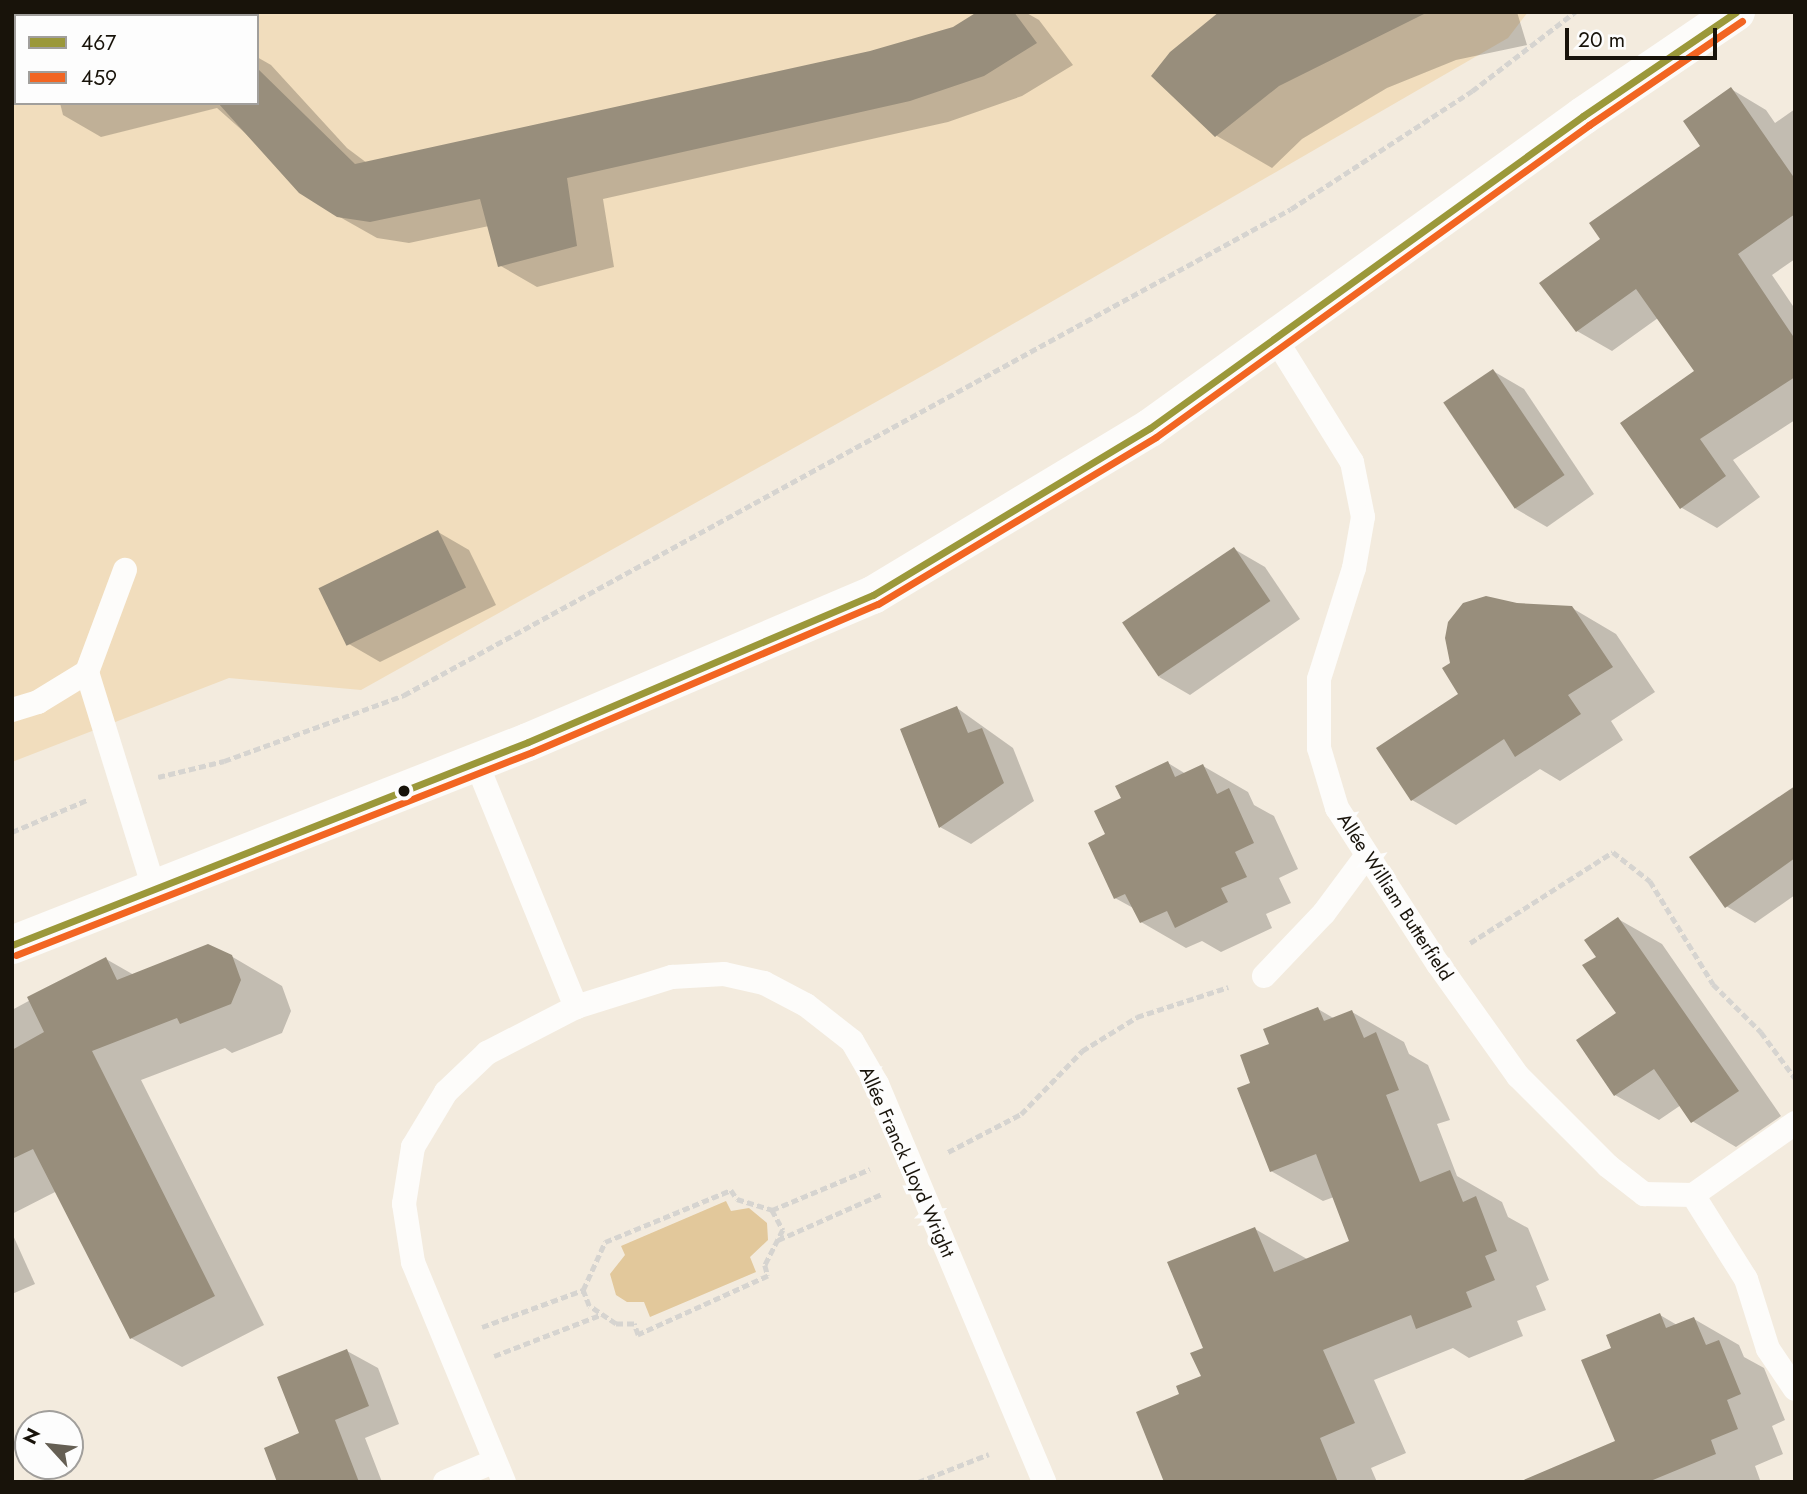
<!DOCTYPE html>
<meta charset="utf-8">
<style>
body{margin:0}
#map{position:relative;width:1807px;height:1494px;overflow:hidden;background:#f3ebde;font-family:Jost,sans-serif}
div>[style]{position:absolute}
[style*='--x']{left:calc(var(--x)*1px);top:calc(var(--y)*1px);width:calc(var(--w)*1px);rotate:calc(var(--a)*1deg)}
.green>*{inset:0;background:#f1ddbd}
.water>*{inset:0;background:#e2c89b}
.shadow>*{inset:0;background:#0003}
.building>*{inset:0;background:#988e7c;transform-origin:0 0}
.path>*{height:4.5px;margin-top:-2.25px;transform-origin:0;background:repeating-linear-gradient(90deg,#d6d4d0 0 7px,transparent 0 10.5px)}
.lane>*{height:24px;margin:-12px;padding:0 12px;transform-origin:12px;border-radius:12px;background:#fdfcfa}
.secondary>*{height:38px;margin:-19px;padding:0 19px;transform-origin:19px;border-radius:19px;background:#fdfcfa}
.bus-1>*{height:7px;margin:-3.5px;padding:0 3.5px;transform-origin:3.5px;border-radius:3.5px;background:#9b983a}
.bus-2>*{height:7px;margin:-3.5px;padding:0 3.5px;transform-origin:3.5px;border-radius:3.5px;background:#f26522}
.dots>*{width:19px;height:19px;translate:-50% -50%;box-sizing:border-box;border:4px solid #fdfdfd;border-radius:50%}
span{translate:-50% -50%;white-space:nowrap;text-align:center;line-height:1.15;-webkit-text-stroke:7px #fdfdfd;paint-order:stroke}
.street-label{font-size:19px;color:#18130a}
.frame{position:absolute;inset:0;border:14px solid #18130a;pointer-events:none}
.legend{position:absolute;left:14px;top:14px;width:245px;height:91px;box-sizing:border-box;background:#fdfdfd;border:2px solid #a19f9c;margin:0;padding:9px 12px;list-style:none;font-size:21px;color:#18130a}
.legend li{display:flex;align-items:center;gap:14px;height:35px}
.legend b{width:35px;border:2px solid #a19f9c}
.north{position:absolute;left:14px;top:1410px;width:70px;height:70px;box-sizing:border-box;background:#fdfdfd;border:2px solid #a19f9c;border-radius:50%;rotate:297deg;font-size:19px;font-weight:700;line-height:28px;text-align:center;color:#18130a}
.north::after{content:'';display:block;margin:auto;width:24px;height:32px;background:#655f54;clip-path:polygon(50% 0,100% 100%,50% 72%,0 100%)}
.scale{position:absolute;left:1565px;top:28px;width:152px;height:32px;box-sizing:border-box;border:4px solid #18130a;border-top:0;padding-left:9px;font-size:21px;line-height:24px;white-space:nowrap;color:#18130a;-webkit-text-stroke:5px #fdfdfd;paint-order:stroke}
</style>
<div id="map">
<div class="green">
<div style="clip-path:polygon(evenodd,12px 12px,1528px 12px,1508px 38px,942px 365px,361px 690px,229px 678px,12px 762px,12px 12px,16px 16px,257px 16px,257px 103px,16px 103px,16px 16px)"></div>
</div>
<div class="water">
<div style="clip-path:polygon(726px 1201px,731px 1211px,749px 1208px,767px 1223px,768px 1240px,750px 1257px,756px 1272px,650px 1317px,644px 1302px,627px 1302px,616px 1295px,610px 1274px,625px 1255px,621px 1246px)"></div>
</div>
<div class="shadow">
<div style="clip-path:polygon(980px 12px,1025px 12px,1039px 20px,1073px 65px,1022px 96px,948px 122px,603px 199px,614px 267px,537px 287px,499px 265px,489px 226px,409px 243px,377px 238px,338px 216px,217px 108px,101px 137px,63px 115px,60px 103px,257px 103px,257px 57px,271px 65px,347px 148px,367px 163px,870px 53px,954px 29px)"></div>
<div style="clip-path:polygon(1222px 12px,1517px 12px,1527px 45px,1456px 60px,1387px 88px,1302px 139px,1272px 168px,1217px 136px)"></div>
<div style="clip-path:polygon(1731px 89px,1766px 110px,1775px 123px,1795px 109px,1795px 259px,1772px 275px,1795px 309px,1795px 420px,1733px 460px,1760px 497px,1717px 528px,1682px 508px,1622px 424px,1696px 372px,1658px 318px,1612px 351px,1577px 331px,1602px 239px,1702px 146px)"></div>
<div style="clip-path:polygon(1493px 371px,1524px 389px,1594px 494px,1547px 527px,1516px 509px)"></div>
<div style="clip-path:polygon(438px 532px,469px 550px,496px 605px,380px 662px,349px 644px)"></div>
<div style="clip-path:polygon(1234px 549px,1265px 567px,1300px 619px,1190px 695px,1159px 677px)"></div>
<div style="clip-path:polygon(1517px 605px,1572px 608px,1616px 634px,1655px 692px,1611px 721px,1623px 740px,1560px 781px,1540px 769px,1456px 825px,1412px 800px,1461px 694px)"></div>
<div style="clip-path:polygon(957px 708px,1013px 748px,1034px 801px,971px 844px,940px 827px)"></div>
<div style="clip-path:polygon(1168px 763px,1186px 774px,1203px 766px,1248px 792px,1254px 805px,1274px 816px,1298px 869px,1279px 878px,1291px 903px,1266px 914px,1272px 928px,1221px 952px,1202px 941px,1186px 948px,1141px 922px,1135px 909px,1115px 898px,1108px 835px,1123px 799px)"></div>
<div style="clip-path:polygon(1795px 788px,1795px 895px,1755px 923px,1726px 906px)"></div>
<div style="clip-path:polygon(1618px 919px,1662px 944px,1781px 1116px,1736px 1147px,1692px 1121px,1681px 1105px,1659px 1120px,1615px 1095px,1618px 1013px,1598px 958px)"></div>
<div style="clip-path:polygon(231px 956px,282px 986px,291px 1011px,282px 1033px,232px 1053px,225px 1048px,141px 1080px,264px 1325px,182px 1367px,131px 1338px,57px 1191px,12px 1214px,12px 1010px,106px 959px,134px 975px)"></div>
<div style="clip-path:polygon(1318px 1009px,1335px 1019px,1352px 1012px,1404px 1042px,1409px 1054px,1428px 1065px,1450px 1120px,1437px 1124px,1457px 1176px,1502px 1202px,1508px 1217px,1528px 1228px,1549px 1280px,1536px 1286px,1546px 1310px,1517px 1321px,1523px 1336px,1469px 1358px,1453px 1348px,1374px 1380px,1406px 1453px,1371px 1468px,1377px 1482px,1166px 1482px,1182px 1395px,1203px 1377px,1205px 1349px,1255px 1229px,1307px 1259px,1352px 1242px,1334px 1197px,1323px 1201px,1271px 1171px,1252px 1084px,1272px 1044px)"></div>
<div style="clip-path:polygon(12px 1233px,35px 1284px,12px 1294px)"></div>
<div style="clip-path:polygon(1660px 1315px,1677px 1325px,1694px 1319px,1739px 1345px,1744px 1357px,1764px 1368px,1785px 1420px,1772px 1426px,1783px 1454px,1755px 1466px,1760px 1480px,1756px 1482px,1520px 1482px,1617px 1442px,1614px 1349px)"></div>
<div style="clip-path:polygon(347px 1351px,378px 1368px,399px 1424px,365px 1438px,382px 1482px,279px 1482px)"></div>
</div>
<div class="building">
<div style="clip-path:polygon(977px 12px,1014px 12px,1037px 43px,984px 76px,910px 101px,567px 178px,577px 246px,498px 267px,480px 199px,370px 222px,337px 217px,299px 193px,218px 103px,257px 103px,257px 68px,355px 164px,870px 51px,953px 27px)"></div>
<div style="clip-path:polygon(1219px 12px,1428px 12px,1279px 86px,1215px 137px,1151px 76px,1170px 52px)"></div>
<div style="clip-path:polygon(1731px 87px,1795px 179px,1795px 214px,1738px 254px,1795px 339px,1795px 377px,1700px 439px,1726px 476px,1680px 509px,1620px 423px,1694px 371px,1636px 289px,1576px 332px,1539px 283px,1600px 239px,1589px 223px,1700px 146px,1683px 121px)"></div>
<div style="left:1493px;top:369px;width:128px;height:60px;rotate:56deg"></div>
<div style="left:438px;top:530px;width:64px;height:133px;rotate:64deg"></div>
<div style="left:1234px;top:547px;width:65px;height:135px;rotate:56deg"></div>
<div style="clip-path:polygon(1486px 596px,1517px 603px,1572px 606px,1613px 667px,1568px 695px,1581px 714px,1515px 757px,1504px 739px,1411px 801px,1376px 748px,1458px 694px,1442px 668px,1450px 663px,1445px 638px,1448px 622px,1463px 603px)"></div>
<div style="clip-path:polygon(957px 706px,968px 733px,982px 728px,1004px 783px,939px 828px,900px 729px)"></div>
<div style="clip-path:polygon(1168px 761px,1175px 777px,1203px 764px,1217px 794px,1229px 788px,1254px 843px,1235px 852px,1247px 877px,1221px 888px,1228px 902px,1175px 928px,1167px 911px,1140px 923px,1125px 894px,1114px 899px,1088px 843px,1105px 834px,1094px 811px,1121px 798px,1115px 786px)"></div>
<div style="clip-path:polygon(1795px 786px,1795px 858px,1725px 908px,1689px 857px)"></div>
<div style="clip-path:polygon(1618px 917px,1739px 1091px,1691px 1123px,1654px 1069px,1614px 1096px,1576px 1040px,1616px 1013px,1582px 965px,1596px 957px,1584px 940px)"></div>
<div style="clip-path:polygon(208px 944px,232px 955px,241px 980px,231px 1004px,180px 1024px,177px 1018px,92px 1051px,215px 1296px,130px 1339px,33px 1149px,12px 1159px,12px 1050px,44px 1032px,27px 997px,106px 957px,117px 980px)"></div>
<div style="clip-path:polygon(1318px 1007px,1324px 1021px,1352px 1010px,1364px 1038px,1376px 1032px,1399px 1090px,1386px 1095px,1420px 1182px,1450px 1170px,1463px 1202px,1476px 1196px,1497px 1251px,1485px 1256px,1495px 1280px,1466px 1292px,1472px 1307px,1416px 1329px,1411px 1315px,1323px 1350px,1355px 1423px,1320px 1438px,1338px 1482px,1164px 1482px,1136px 1412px,1179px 1394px,1176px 1386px,1201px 1376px,1190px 1353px,1203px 1348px,1167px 1262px,1255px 1227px,1274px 1272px,1349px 1241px,1316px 1154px,1270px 1172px,1237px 1088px,1250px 1083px,1240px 1055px,1269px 1044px,1263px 1029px)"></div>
<div style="clip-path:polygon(1660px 1313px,1666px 1328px,1694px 1317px,1706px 1345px,1719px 1340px,1741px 1394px,1727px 1400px,1738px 1429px,1711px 1440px,1716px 1454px,1648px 1482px,1519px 1482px,1615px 1441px,1581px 1360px,1611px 1348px,1606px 1335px)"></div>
<div style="clip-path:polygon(347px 1349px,369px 1406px,335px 1420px,359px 1482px,277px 1482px,264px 1448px,299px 1433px,277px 1377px)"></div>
</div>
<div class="path">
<div style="--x:158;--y:777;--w:68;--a:-13.6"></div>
<div style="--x:224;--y:761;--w:192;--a:-20.1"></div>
<div style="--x:404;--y:695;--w:1011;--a:-28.72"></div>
<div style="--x:1291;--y:209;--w:216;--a:-33.1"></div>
<div style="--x:1472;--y:91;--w:130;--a:-37.5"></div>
<div style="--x:12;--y:832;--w:82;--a:-23.1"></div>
<div style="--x:1470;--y:943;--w:169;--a:-32.5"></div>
<div style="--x:1613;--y:852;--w:47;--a:38.1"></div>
<div style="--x:1650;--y:881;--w:121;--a:58.5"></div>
<div style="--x:1713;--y:984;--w:68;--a:45"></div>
<div style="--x:1761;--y:1032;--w:57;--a:53.5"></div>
<div style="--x:948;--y:1152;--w:82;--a:-27.5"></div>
<div style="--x:1021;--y:1114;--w:88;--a:-45.9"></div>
<div style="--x:1082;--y:1051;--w:65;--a:-31.7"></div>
<div style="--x:1137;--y:1017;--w:96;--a:-18.2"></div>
<div style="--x:772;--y:1210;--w:23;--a:61"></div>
<div style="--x:783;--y:1230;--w:39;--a:117"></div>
<div style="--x:765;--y:1265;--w:11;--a:75"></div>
<div style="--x:768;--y:1276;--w:143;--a:155.6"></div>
<div style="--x:638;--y:1335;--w:12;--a:-110"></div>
<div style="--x:634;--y:1324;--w:18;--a:180"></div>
<div style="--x:616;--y:1324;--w:32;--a:-146"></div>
<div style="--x:589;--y:1306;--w:17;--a:-111"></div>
<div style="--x:583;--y:1290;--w:53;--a:-65.4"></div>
<div style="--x:605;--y:1242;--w:136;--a:-22.4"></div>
<div style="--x:731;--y:1190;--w:11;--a:56"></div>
<div style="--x:737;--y:1199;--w:37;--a:17"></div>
<div style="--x:772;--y:1210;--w:106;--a:-22.7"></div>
<div style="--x:778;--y:1240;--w:114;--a:-23.9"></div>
<div style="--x:482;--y:1327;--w:108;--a:-20.1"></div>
<div style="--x:494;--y:1356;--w:114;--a:-21.1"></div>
<div style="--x:918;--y:1482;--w:76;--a:-21.5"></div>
</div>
<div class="lane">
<div style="--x:1275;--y:338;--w:146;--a:58.2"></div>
<div style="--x:1352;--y:462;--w:56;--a:78.7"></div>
<div style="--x:1363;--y:517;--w:52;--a:100"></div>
<div style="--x:1354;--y:568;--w:116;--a:107.5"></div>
<div style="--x:1319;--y:679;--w:69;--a:90"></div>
<div style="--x:1319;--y:748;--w:63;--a:73.3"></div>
<div style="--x:1337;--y:808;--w:186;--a:57.1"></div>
<div style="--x:1438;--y:964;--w:138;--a:54.5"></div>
<div style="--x:1518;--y:1076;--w:127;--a:45"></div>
<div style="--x:1608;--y:1166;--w:46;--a:37.9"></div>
<div style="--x:1644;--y:1194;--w:49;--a:1.2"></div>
<div style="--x:87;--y:672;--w:227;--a:72.8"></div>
<div style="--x:12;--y:710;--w:27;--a:-17"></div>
<div style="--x:38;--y:702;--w:57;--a:-31.5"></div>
<div style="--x:87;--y:672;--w:109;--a:-69.6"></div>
<div style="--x:476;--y:762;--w:265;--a:67.8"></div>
<div style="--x:1264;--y:976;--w:87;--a:-46.4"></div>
<div style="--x:1324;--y:913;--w:72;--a:-53.4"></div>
<div style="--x:1693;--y:1195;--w:99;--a:57.8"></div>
<div style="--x:1746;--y:1279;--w:73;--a:72.6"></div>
<div style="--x:1768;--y:1349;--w:48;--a:56"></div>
<div style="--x:1693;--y:1195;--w:125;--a:-35.2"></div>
<div style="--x:445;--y:1482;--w:54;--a:-22.8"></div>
<div style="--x:504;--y:1482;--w:238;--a:-112.5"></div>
<div style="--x:413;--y:1262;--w:59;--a:-98.8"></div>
<div style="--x:404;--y:1204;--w:58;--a:-81"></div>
<div style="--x:413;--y:1147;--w:64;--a:-59"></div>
<div style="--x:446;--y:1092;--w:57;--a:-43.6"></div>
<div style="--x:487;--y:1053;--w:100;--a:-27.3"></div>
<div style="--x:576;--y:1007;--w:101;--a:-17.4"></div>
<div style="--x:672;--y:977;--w:52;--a:-3.3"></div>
<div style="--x:724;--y:974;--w:41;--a:12.7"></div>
<div style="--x:764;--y:983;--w:47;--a:27.6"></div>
<div style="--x:806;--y:1005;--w:58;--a:38"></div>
<div style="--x:852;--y:1041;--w:50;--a:59.8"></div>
<div style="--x:877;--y:1084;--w:432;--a:67.2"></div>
</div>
<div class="secondary">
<div style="--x:12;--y:945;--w:554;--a:-21.48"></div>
<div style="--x:528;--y:742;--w:375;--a:-23.1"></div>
<div style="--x:873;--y:595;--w:323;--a:-31.1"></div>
<div style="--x:1150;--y:428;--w:534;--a:-35.77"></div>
<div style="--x:1583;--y:116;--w:185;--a:-34.2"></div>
</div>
<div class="bus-1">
<div style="--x:12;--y:945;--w:554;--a:-21.48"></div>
<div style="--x:528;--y:742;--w:375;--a:-23.1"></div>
<div style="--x:873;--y:595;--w:323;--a:-31.1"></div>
<div style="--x:1150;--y:428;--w:534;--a:-35.77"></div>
<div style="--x:1583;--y:116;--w:185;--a:-34.2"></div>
</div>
<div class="bus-2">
<div style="--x:16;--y:955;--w:554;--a:-21.48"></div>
<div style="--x:532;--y:752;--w:376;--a:-23.2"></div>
<div style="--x:878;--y:604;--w:324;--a:-31"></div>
<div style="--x:1156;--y:437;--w:534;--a:-35.77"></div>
<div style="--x:1589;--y:125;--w:185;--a:-34.2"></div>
</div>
<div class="dots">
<div style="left:404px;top:791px;background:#18130a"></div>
</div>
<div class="street-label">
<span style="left:1395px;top:897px;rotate:57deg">Allée William Butterfield</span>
<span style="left:907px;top:1162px;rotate:66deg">Allée Franck Lloyd Wright</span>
</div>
<div class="frame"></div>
<ul class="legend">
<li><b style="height:9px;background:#9b983a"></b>467</li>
<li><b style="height:9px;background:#f26522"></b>459</li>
</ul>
<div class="north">N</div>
<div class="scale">20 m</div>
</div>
